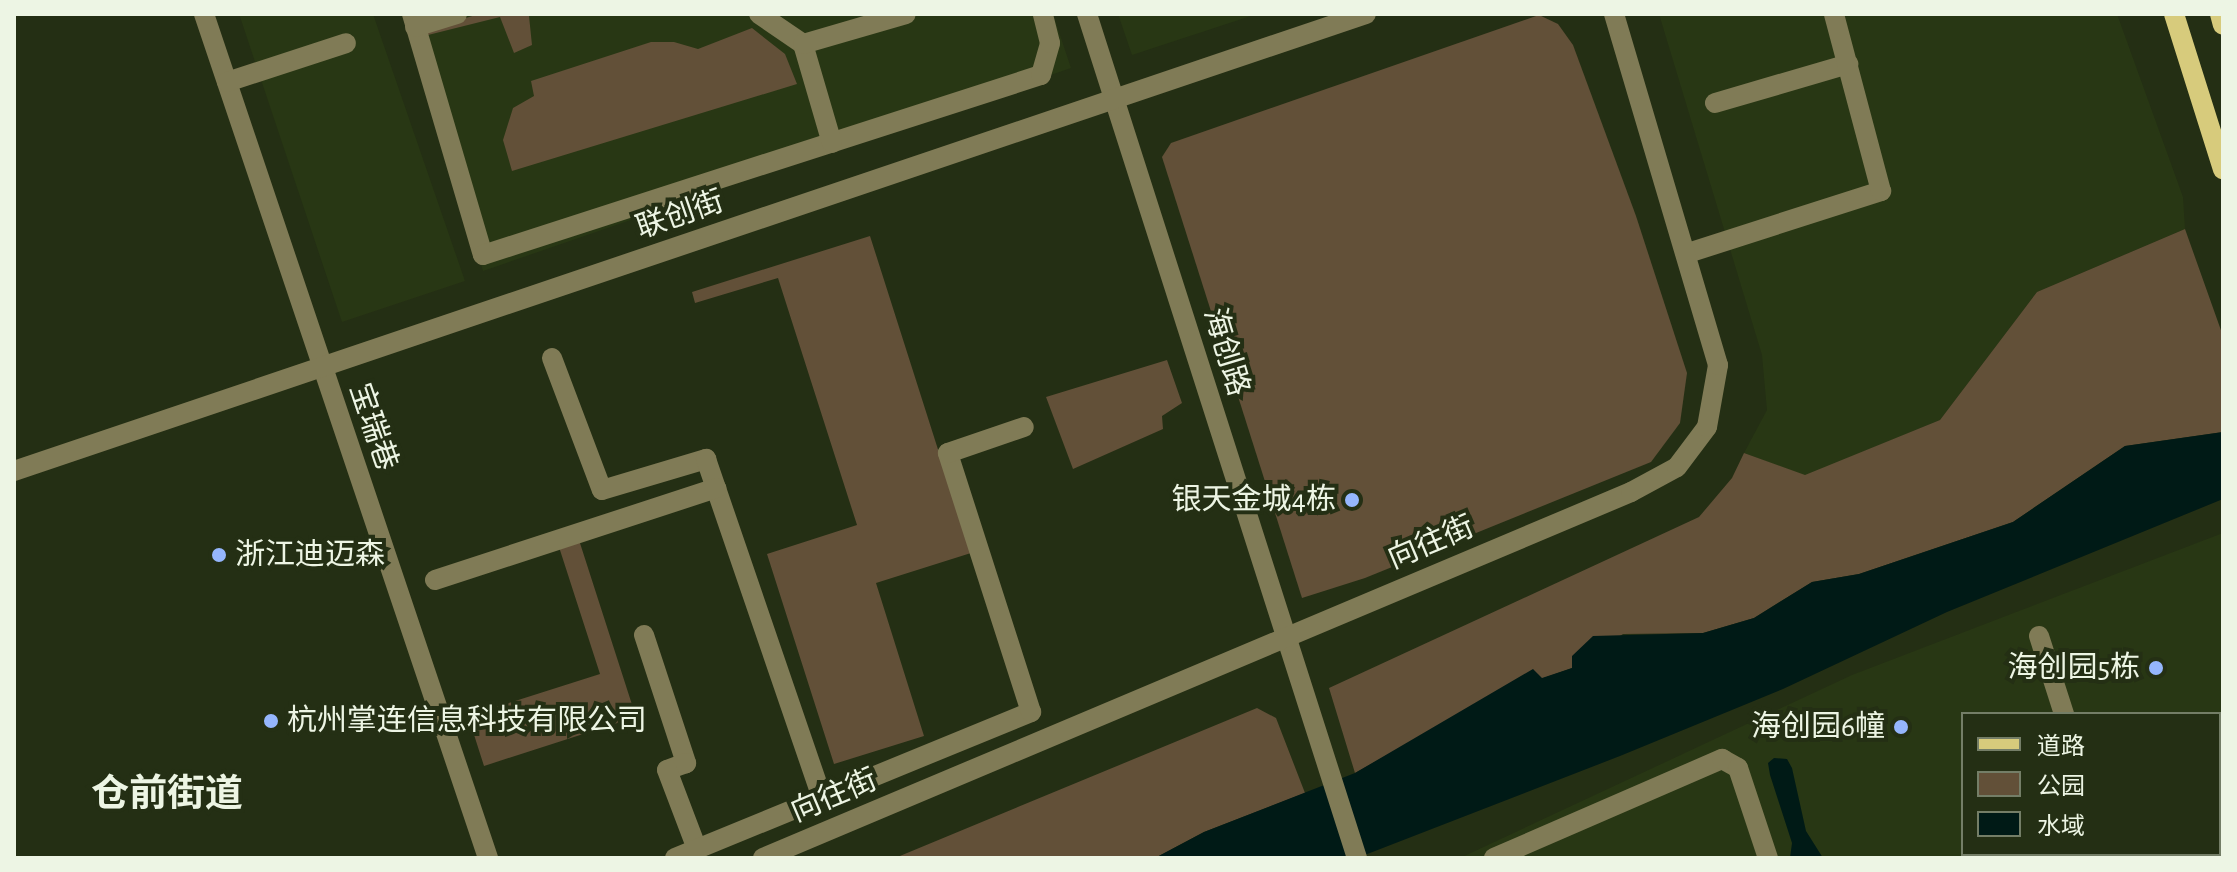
<!DOCTYPE html>
<meta charset="utf-8">
<style>
body{margin:0}
#map{position:relative;width:2237px;height:872px;overflow:hidden;background:#242f14;font-family:"Alegreya Sans","Noto Sans SC",sans-serif}
div>[style]{position:absolute}
[style*='--x']{left:calc(var(--x)*1px);top:calc(var(--y)*1px);width:calc(var(--w)*1px);rotate:calc(var(--a)*1deg)}
.built>*{inset:0;background:#283714}
.green>*{inset:0;background:#625038}
.water>*{inset:0;background:#001a16}
.minor>*{height:20px;margin:-10px;padding:0 10px;transform-origin:10px;border-radius:10px;background:#807b56}
.major>*{height:20px;margin:-10px;padding:0 10px;transform-origin:10px;border-radius:10px;background:#d7cb7c}
.dots>*{width:22px;height:22px;translate:-50% -50%;box-sizing:border-box;border:4px solid #242f14;border-radius:50%}
span{translate:-50% -50%;white-space:nowrap;text-align:center;line-height:1.15;-webkit-text-stroke:8px #242f14;paint-order:stroke}
.street-label{font-size:30px;color:#edf5e4}
.poi-label{font-size:30px;color:#edf5e4}
.right{translate:-100% -50%;text-align:right}
.left{translate:0 -50%;text-align:left}
.district-label{font-size:38px;color:#edf5e4;font-weight:700}
.frame{position:absolute;inset:0;border:16px solid #edf5e4;pointer-events:none}
.legend{position:absolute;left:1961px;top:712px;width:260px;height:144px;box-sizing:border-box;background:#242f14;border:2px solid #747e67;margin:0;padding:10px 14px;list-style:none;font-size:24px;color:#edf5e4}
.legend li{display:flex;align-items:center;gap:16px;height:40px}
.legend b{width:40px;border:2px solid #747e67}
</style>
<div id="map">
<div class="built">
<div style="clip-path:polygon(239px 14px,373px 14px,465px 281px,342px 322px)"></div>
<div style="clip-path:polygon(407px 14px,1053px 14px,1071px 68px,483px 271px)"></div>
<div style="clip-path:polygon(1118px 14px,1257px 14px,1132px 55px)"></div>
<div style="clip-path:polygon(1659px 14px,2117px 14px,2183px 197px,2185px 229px,2037px 292px,1940px 420px,1805px 476px,1744px 453px,1767px 410px,1762px 355px)"></div>
<div style="clip-path:polygon(evenodd,2223px 533px,2223px 858px,1460px 858px,1852px 675px,2223px 533px,1963px 714px,2219px 714px,2219px 854px,1963px 854px,1963px 714px)"></div>
</div>
<div class="green">
<div style="clip-path:polygon(479px 14px,536px 14px,529px 16px,532px 45px,514px 53px,500px 17px,428px 35px,426px 30px)"></div>
<div style="clip-path:polygon(1539px 15px,1558px 24px,1573px 45px,1636px 216px,1687px 373px,1680px 423px,1651px 462px,1365px 578px,1302px 598px,1162px 157px,1171px 143px)"></div>
<div style="clip-path:polygon(752px 28px,785px 54px,797px 84px,512px 171px,503px 140px,513px 108px,534px 96px,531px 81px,651px 42px,674px 42px,698px 49px)"></div>
<div style="clip-path:polygon(2185px 229px,2223px 336px,2223px 432px,2125px 446px,2013px 522px,1859px 574px,1812px 582px,1754px 618px,1703px 633px,1623px 634px,1572px 668px,1493px 696px,1355px 773px,1329px 688px,1699px 517px,1732px 478px,1744px 453px,1805px 475px,1940px 420px,2037px 292px)"></div>
<div style="clip-path:polygon(870px 236px,971px 553px,876px 583px,924px 736px,834px 764px,767px 554px,857px 525px,778px 278px,695px 303px,692px 292px)"></div>
<div style="clip-path:polygon(1167px 360px,1182px 403px,1162px 416px,1163px 429px,1073px 469px,1046px 397px)"></div>
<div style="clip-path:polygon(579px 540px,636px 717px,484px 766px,468px 716px,600px 674px,559px 547px)"></div>
<div style="clip-path:polygon(1257px 708px,1276px 718px,1305px 793px,1204px 832px,1155px 858px,895px 858px)"></div>
</div>
<div class="water">
<div style="clip-path:polygon(2223px 432px,2223px 499px,1947px 612px,1783px 689px,1620px 756px,1357px 858px,1155px 858px,1204px 832px,1355px 773px,1533px 669px,1542px 678px,1572px 668px,1572px 656px,1593px 636px,1703px 633px,1754px 618px,1812px 582px,1859px 574px,2013px 522px,2125px 446px)"></div>
<div style="clip-path:polygon(1774px 758px,1787px 759px,1792px 768px,1806px 831px,1823px 858px,1790px 858px,1792px 843px,1770px 775px,1768px 763px)"></div>
</div>
<div class="minor">
<div style="--x:204;--y:14;--w:891;--a:71.4"></div>
<div style="--x:412;--y:14;--w:251;--a:73.6"></div>
<div style="--x:483;--y:255;--w:586;--a:-17.88"></div>
<div style="--x:1041;--y:75;--w:33;--a:-74"></div>
<div style="--x:1050;--y:43;--w:30;--a:-104"></div>
<div style="--x:759;--y:14;--w:53;--a:34.3"></div>
<div style="--x:803;--y:44;--w:103;--a:73.7"></div>
<div style="--x:1087;--y:14;--w:886;--a:72.26"></div>
<div style="--x:415;--y:27;--w:44;--a:-17.2"></div>
<div style="--x:803;--y:44;--w:107;--a:-16.2"></div>
<div style="--x:227;--y:82;--w:125;--a:-18.1"></div>
<div style="--x:1715;--y:103;--w:139;--a:-16.3"></div>
<div style="--x:1688;--y:253;--w:203;--a:-17.8"></div>
<div style="--x:1881;--y:191;--w:183;--a:-104.9"></div>
<div style="--x:552;--y:358;--w:141;--a:69.3"></div>
<div style="--x:602;--y:490;--w:109;--a:-16.6"></div>
<div style="--x:706;--y:459;--w:358;--a:71.1"></div>
<div style="--x:14;--y:471;--w:1427;--a:-18.68"></div>
<div style="--x:435;--y:580;--w:296;--a:-18.1"></div>
<div style="--x:644;--y:635;--w:135;--a:71.8"></div>
<div style="--x:686;--y:763;--w:20;--a:160"></div>
<div style="--x:667;--y:770;--w:85;--a:69.2"></div>
<div style="--x:2039;--y:636;--w:82;--a:72.2"></div>
<div style="--x:2109;--y:854;--w:4;--a:76"></div>
<div style="--x:675;--y:858;--w:385;--a:-22.3"></div>
<div style="--x:1031;--y:712;--w:272;--a:-107.8"></div>
<div style="--x:948;--y:453;--w:80;--a:-18.9"></div>
<div style="--x:763;--y:858;--w:942;--a:-22.86"></div>
<div style="--x:1631;--y:492;--w:52;--a:-28.5"></div>
<div style="--x:1677;--y:467;--w:50;--a:-53.1"></div>
<div style="--x:1707;--y:427;--w:63;--a:-79.9"></div>
<div style="--x:1718;--y:365;--w:366;--a:-106.5"></div>
<div style="--x:1494;--y:858;--w:249;--a:-23.5"></div>
<div style="--x:1722;--y:759;--w:18;--a:29"></div>
<div style="--x:1738;--y:768;--w:95;--a:71.6"></div>
<div style="--x:1990;--y:858;--w:14;--a:-17"></div>
</div>
<div class="major">
<div style="--x:2174;--y:14;--w:163;--a:72.5"></div>
<div style="--x:2220;--y:14;--w:11;--a:75"></div>
</div>
<div class="dots">
<div style="left:1352px;top:500px;background:#95b6fd"></div>
<div style="left:219px;top:555px;background:#95b6fd"></div>
<div style="left:2156px;top:668px;background:#95b6fd"></div>
<div style="left:271px;top:721px;background:#95b6fd"></div>
<div style="left:1901px;top:727px;background:#95b6fd"></div>
</div>
<div class="street-label">
<span style="left:680px;top:215px;rotate:-19deg">联创街</span>
<span style="left:1226px;top:352px;rotate:73deg">海创路</span>
<span style="left:373px;top:427px;rotate:71deg">宝瑞巷</span>
<span style="left:1431px;top:543px;rotate:-23deg">向往街</span>
<span style="left:834px;top:796px;rotate:-23deg">向往街</span>
</div>
<div class="poi-label">
<span class="right" style="left:1336px;top:500px">银天金城4栋</span>
<span class="left" style="left:235px;top:555px">浙江迪迈森</span>
<span class="right" style="left:2140px;top:668px">海创园5栋</span>
<span class="left" style="left:287px;top:721px">杭州掌连信息科技有限公司</span>
<span class="right" style="left:1885px;top:727px">海创园6幢</span>
</div>
<div class="district-label">
<span style="left:167px;top:796px">仓前街道</span>
</div>
<div class="frame"></div>
<ul class="legend">
<li><b style="height:10px;background:#d7cb7c"></b>道路</li>
<li><b style="height:22px;background:#625038"></b>公园</li>
<li><b style="height:22px;background:#001a16"></b>水域</li>
</ul>
</div>
